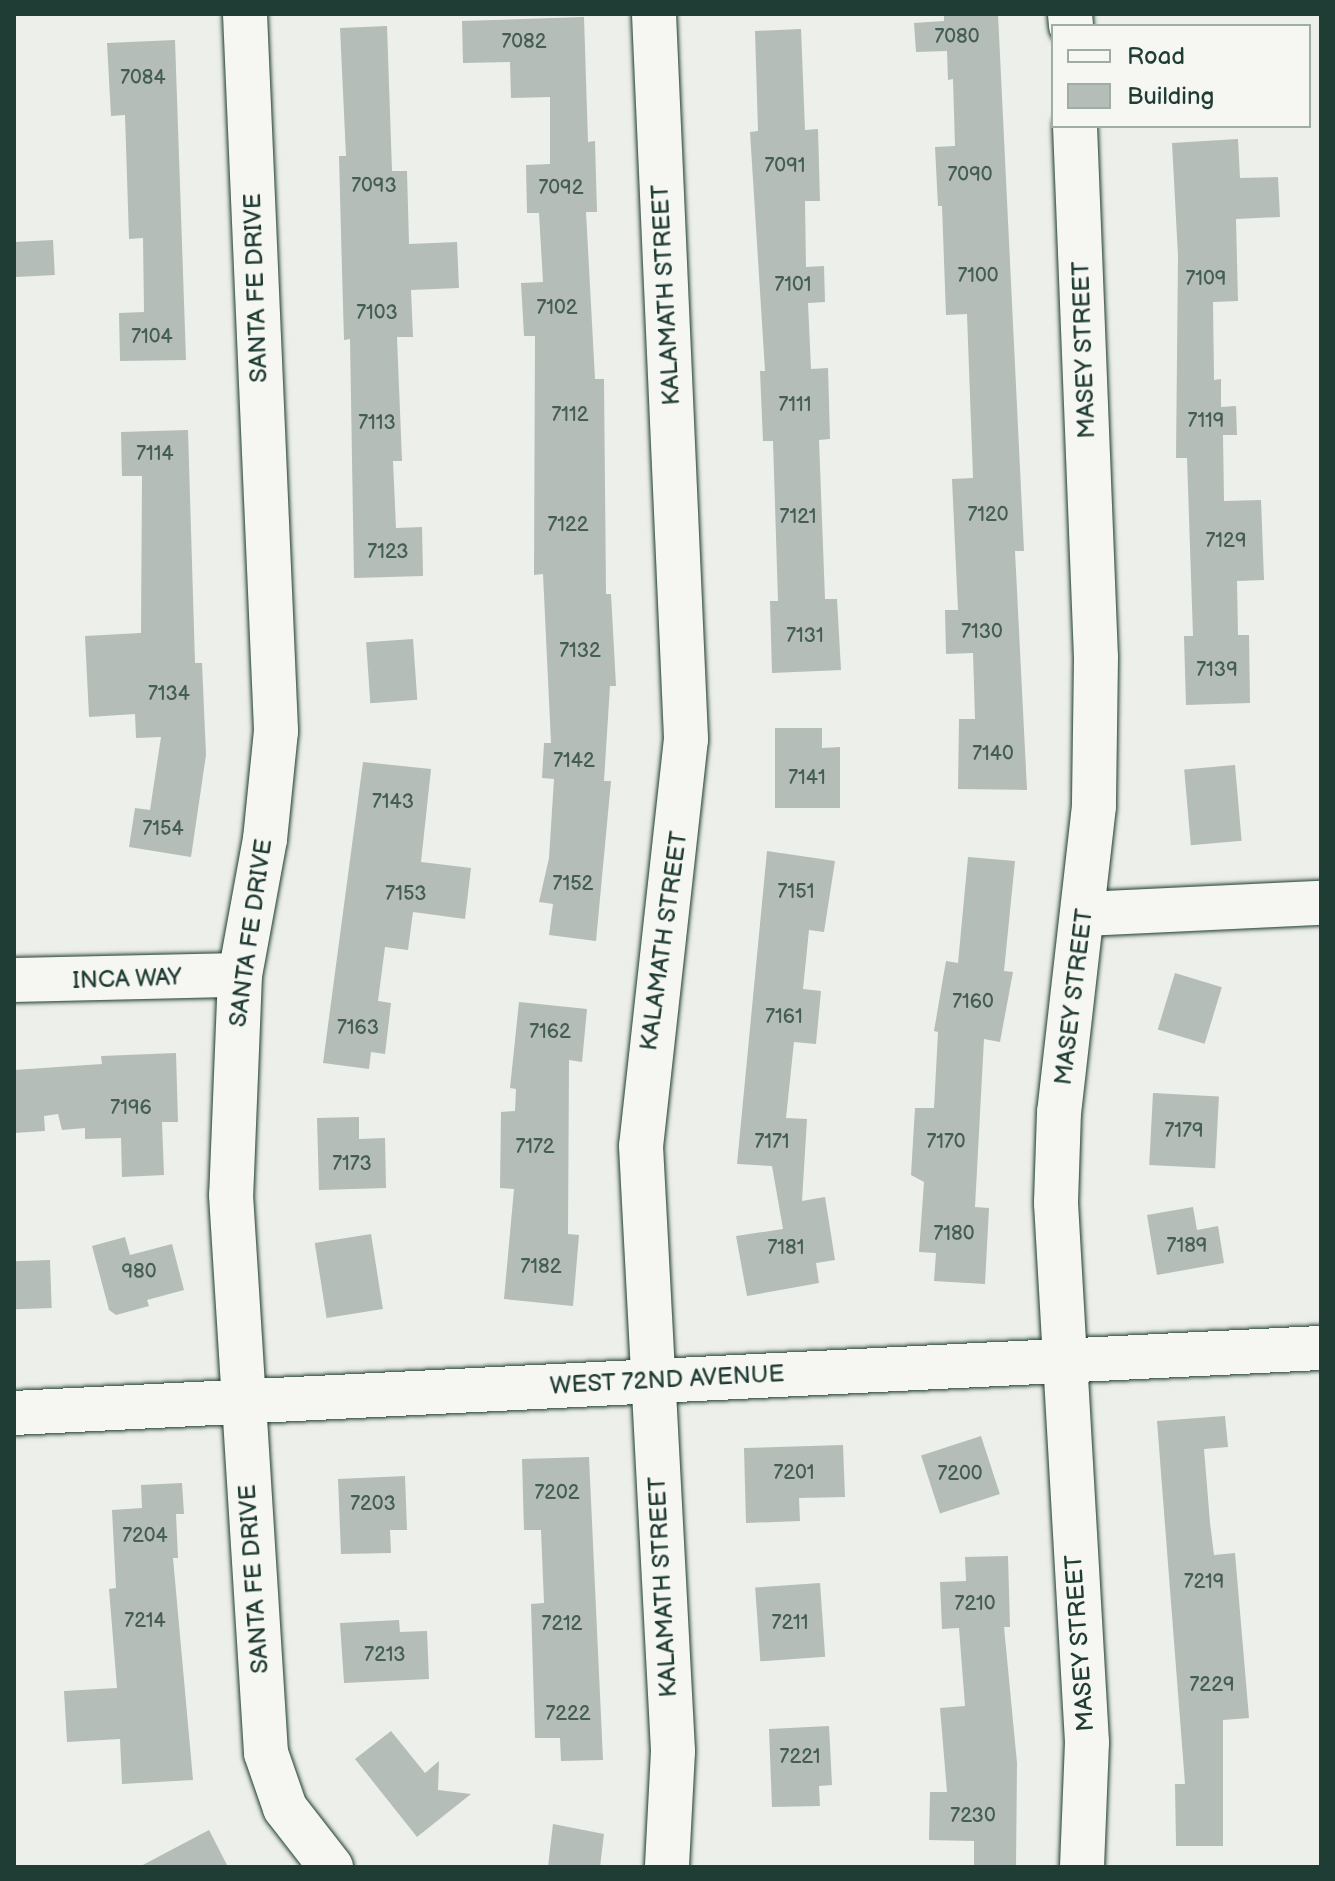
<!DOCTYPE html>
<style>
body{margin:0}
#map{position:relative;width:1335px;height:1881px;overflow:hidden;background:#edefea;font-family:"Balsamiq Sans",sans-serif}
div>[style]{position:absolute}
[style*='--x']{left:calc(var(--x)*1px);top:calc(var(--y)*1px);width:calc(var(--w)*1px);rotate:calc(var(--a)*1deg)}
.building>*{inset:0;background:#b4bdb8;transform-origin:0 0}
.roads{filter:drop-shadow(0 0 2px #1f3d34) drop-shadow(0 0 2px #1f3d34)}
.minor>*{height:44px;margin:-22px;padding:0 22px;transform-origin:22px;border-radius:22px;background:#f6f6f2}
span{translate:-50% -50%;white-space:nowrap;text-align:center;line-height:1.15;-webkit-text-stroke:7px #f6f6f2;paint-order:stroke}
.number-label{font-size:20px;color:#445d55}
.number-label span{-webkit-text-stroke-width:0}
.street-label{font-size:24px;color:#1f3d34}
.frame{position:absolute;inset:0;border:16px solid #1f3d34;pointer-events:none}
.legend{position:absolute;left:1051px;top:24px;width:260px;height:104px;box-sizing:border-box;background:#f6f6f2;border:2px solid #a0aca6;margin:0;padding:10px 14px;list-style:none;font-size:24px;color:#1f3d34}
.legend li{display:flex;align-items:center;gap:16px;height:40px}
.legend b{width:40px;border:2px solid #a0aca6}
</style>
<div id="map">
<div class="building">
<div style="clip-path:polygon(944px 14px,998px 14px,1024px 551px,1015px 551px,1027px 790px,958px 789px,959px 719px,975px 719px,973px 653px,946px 654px,945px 610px,958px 610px,952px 479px,973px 478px,967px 314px,946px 315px,942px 206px,938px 206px,935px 147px,955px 146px,953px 79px,948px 80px,947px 51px,916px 52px,914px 23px,944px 21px)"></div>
<div style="clip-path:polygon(584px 17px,588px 142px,595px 141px,597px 212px,586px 212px,595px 379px,604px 379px,606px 594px,611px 594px,616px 686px,610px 686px,604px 781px,611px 781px,596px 941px,549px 935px,553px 904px,539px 902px,549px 858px,554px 779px,542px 778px,544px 743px,551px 743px,543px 574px,534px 575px,535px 336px,524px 336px,521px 283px,543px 282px,539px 213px,527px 213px,526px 165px,550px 164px,550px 97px,511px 98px,510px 62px,463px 63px,462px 21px)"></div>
<div style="clip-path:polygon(387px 26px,392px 171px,407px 171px,409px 244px,457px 242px,459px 288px,411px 290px,413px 337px,397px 337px,402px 461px,393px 461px,396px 528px,422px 527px,423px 576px,354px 578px,350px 339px,344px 340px,342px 271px,339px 156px,346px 156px,340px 28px)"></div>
<div style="clip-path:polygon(801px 29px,805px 130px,818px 129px,820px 201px,805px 201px,806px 267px,824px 266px,825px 302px,808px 303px,811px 369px,828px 368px,830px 439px,819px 440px,825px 599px,837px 599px,841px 670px,772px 673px,770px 601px,778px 601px,773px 441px,763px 441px,760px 371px,765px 371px,750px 132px,758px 131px,755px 31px)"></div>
<div style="clip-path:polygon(175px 40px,186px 360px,120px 361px,119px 313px,144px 312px,143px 238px,129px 239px,125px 115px,111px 116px,107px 43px)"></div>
<div style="clip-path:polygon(1238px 139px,1240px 178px,1278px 177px,1280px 217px,1236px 219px,1238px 301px,1213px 302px,1214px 380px,1221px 379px,1221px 407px,1236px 406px,1237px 435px,1223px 435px,1224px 501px,1261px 500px,1264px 580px,1237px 581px,1238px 635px,1249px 635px,1250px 703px,1186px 705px,1184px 636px,1193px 636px,1187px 458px,1176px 458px,1178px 256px,1172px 143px)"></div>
<div style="left:53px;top:240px;width:35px;height:39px;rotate:87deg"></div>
<div style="clip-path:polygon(188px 430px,195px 663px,202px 663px,206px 755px,191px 857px,129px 847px,135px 808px,150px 810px,161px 737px,136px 738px,135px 714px,89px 717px,85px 636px,141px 633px,142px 476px,122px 476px,121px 432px)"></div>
<div style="left:413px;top:639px;width:61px;height:47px;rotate:86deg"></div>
<div style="clip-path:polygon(775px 728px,822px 728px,822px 748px,840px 747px,840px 808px,775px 808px)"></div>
<div style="clip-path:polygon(363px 762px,431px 769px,421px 862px,471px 868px,465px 919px,413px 912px,408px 950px,385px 947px,378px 1001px,391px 1003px,385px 1054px,371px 1052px,369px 1069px,323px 1063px)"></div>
<div style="left:1235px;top:765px;width:76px;height:51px;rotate:85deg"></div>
<div style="clip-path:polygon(767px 851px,835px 861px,824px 932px,809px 930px,803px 989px,821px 991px,816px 1044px,794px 1042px,786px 1118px,807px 1119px,802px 1201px,825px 1197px,835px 1260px,816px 1263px,819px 1283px,747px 1296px,736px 1236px,783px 1229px,772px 1166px,737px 1164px)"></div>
<div style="clip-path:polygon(968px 857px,1015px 861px,1004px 971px,1013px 972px,1000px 1042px,984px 1039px,975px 1207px,989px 1208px,985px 1284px,934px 1281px,936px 1253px,919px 1252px,924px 1182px,911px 1175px,915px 1108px,934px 1108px,938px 1032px,934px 1031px,946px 961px,958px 963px)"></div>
<div style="left:1175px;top:973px;width:49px;height:59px;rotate:17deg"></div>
<div style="clip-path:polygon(519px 1002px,587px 1009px,582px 1062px,569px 1060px,568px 1234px,579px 1235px,573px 1306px,504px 1299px,514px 1189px,500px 1188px,501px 1112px,515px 1111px,516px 1089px,510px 1088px)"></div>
<div style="clip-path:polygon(176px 1053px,178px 1122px,162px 1122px,164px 1175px,122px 1177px,121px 1138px,85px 1139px,85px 1128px,62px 1130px,58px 1114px,44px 1116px,45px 1131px,14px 1133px,14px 1070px,102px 1064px,101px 1056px)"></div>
<div style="left:1153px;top:1093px;width:66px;height:72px;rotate:3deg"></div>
<div style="clip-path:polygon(359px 1117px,359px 1139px,385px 1138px,386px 1188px,319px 1190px,317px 1118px)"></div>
<div style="clip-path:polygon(1193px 1207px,1197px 1230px,1218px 1226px,1224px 1263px,1157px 1275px,1147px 1215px)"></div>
<div style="left:371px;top:1234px;width:76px;height:57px;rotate:81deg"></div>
<div style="clip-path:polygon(125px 1237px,130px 1255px,172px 1244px,184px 1290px,147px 1300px,149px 1306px,116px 1315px,109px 1310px,92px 1246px)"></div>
<div style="left:50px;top:1260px;width:48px;height:36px;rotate:88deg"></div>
<div style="clip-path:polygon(1225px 1416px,1228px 1447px,1204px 1449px,1210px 1523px,1214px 1555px,1235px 1553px,1249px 1718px,1223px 1720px,1223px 1846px,1176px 1846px,1175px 1784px,1185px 1784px,1157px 1421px)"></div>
<div style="left:981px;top:1436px;width:61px;height:63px;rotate:72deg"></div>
<div style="clip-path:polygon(843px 1445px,845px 1497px,799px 1498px,800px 1521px,746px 1523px,744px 1448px)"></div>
<div style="clip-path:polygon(589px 1457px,603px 1760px,561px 1761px,560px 1738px,535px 1738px,531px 1604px,544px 1603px,541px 1530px,524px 1530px,522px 1459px)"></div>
<div style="clip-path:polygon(405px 1476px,407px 1530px,390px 1530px,391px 1553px,341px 1554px,338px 1479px)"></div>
<div style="clip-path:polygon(182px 1483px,184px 1514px,176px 1514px,178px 1558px,173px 1558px,193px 1780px,122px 1784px,120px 1739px,67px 1742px,64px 1691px,117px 1688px,109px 1589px,116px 1588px,112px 1510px,142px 1508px,141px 1485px)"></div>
<div style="clip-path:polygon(1008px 1556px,1010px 1627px,1004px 1627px,1017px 1763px,1016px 1867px,974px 1867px,974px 1841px,929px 1840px,930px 1792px,947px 1792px,940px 1708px,965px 1706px,959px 1628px,942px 1629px,940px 1582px,966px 1581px,965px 1557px)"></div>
<div style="left:820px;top:1583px;width:74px;height:65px;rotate:86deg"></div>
<div style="clip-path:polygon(399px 1620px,400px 1632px,427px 1631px,429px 1679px,344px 1683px,340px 1623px)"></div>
<div style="clip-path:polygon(829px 1726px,832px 1785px,819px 1786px,820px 1806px,772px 1807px,769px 1729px)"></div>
<div style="clip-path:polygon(391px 1731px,425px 1773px,439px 1761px,438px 1790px,471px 1794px,417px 1837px,355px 1759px)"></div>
<div style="clip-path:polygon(553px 1824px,604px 1834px,600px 1867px,548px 1867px)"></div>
<div style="clip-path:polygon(209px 1830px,228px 1867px,139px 1867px)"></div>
</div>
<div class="roads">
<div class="minor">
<div style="--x:245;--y:14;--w:718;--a:87.52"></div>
<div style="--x:276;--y:731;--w:109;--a:95.8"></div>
<div style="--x:265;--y:839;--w:138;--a:100.4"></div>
<div style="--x:240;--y:975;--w:220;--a:92.3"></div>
<div style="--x:231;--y:1195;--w:559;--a:86.41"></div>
<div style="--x:266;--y:1753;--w:58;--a:70.9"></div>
<div style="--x:285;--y:1808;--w:75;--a:52.1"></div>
<div style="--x:654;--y:14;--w:726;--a:87.47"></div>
<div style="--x:686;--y:739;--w:409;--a:96.3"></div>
<div style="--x:641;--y:1146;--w:606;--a:86.97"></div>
<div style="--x:673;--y:1751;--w:116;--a:93"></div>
<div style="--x:1070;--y:14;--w:12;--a:85"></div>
<div style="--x:1075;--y:126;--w:532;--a:87.74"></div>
<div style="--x:1096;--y:658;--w:148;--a:90.8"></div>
<div style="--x:1094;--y:806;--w:308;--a:96.5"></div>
<div style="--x:1059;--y:1112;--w:91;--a:91.9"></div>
<div style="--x:1056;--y:1203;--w:540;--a:86.71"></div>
<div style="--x:1087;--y:1742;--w:125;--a:92.3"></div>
<div style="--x:1085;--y:914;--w:236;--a:-2.7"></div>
<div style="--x:14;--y:980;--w:226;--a:-1.3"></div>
<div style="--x:14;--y:1413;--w:1309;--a:-2.85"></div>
</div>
</div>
<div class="number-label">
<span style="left:957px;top:37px">7080</span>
<span style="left:524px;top:42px">7082</span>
<span style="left:143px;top:78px">7084</span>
<span style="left:785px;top:166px">7091</span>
<span style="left:970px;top:175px">7090</span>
<span style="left:374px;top:186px">7093</span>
<span style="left:561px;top:188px">7092</span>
<span style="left:978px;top:276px">7100</span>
<span style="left:1206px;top:279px">7109</span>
<span style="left:793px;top:285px">7101</span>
<span style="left:557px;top:308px">7102</span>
<span style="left:377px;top:313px">7103</span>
<span style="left:152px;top:337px">7104</span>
<span style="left:795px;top:405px">7111</span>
<span style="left:570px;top:415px">7112</span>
<span style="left:1206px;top:421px">7119</span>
<span style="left:377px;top:423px">7113</span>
<span style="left:155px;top:454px">7114</span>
<span style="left:988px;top:515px">7120</span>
<span style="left:798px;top:517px">7121</span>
<span style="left:568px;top:525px">7122</span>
<span style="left:1226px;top:541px">7129</span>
<span style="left:388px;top:552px">7123</span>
<span style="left:982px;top:632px">7130</span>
<span style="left:805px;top:636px">7131</span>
<span style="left:580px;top:651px">7132</span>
<span style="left:1217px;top:670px">7139</span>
<span style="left:169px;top:694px">7134</span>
<span style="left:993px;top:754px">7140</span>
<span style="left:574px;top:761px">7142</span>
<span style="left:807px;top:778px">7141</span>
<span style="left:393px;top:802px">7143</span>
<span style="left:163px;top:829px">7154</span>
<span style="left:573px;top:884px">7152</span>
<span style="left:796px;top:892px">7151</span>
<span style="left:406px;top:894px">7153</span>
<span style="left:973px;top:1002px">7160</span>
<span style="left:784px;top:1017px">7161</span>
<span style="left:358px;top:1028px">7163</span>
<span style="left:550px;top:1032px">7162</span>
<span style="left:131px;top:1108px">7196</span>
<span style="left:1184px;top:1131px">7179</span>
<span style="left:772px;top:1142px">7171</span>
<span style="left:946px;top:1142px">7170</span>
<span style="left:535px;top:1147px">7172</span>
<span style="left:352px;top:1164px">7173</span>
<span style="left:954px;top:1234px">7180</span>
<span style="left:1187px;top:1246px">7189</span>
<span style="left:786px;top:1248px">7181</span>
<span style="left:541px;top:1267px">7182</span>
<span style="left:139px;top:1272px">980</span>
<span style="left:794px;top:1473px">7201</span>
<span style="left:960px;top:1474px">7200</span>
<span style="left:557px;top:1493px">7202</span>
<span style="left:373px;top:1504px">7203</span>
<span style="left:145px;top:1536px">7204</span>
<span style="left:1204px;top:1582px">7219</span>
<span style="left:975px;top:1604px">7210</span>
<span style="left:145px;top:1621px">7214</span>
<span style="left:790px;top:1623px">7211</span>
<span style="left:562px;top:1624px">7212</span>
<span style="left:385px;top:1655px">7213</span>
<span style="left:1212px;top:1685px">7229</span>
<span style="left:568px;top:1714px">7222</span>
<span style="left:800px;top:1757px">7221</span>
<span style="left:973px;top:1816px">7230</span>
</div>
<div class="street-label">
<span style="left:256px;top:288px;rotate:-92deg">SANTA FE DRIVE</span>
<span style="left:666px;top:295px;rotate:-93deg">KALAMATH STREET</span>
<span style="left:1084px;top:350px;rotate:-92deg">MASEY STREET</span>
<span style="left:251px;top:933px;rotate:-82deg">SANTA FE DRIVE</span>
<span style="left:664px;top:941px;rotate:-82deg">KALAMATH STREET</span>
<span style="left:127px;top:979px;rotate:-2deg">INCA WAY</span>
<span style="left:1074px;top:997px;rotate:-83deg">MASEY STREET</span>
<span style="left:667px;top:1380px;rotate:-3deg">WEST 72ND AVENUE</span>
<span style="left:254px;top:1579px;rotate:-94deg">SANTA FE DRIVE</span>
<span style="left:663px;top:1587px;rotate:-93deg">KALAMATH STREET</span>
<span style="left:1080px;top:1643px;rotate:-94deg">MASEY STREET</span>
</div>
<div class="frame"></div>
<ul class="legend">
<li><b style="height:10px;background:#f6f6f2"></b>Road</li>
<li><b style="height:22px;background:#b4bdb8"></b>Building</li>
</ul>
</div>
